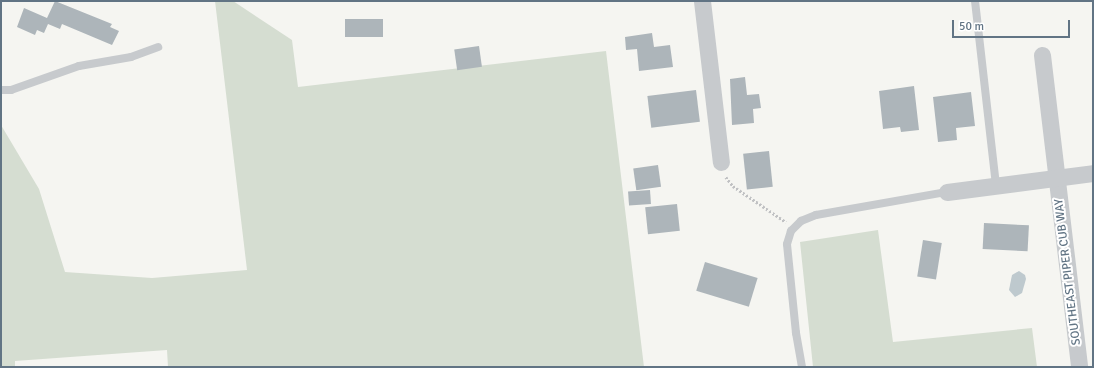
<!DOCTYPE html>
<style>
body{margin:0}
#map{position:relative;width:1094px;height:368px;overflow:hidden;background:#f5f5f1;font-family:Signika,sans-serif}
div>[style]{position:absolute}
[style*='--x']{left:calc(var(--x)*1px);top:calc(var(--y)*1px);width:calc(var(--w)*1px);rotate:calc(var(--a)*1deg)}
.green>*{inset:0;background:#d5ddd1}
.water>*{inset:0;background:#bec9ce}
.building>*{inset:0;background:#adb5ba;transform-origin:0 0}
.path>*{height:2.5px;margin-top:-1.25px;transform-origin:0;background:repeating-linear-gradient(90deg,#c0c1c3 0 2px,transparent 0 4px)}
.service>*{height:8px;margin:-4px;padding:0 4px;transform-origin:4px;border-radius:4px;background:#c7cacd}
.minor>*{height:17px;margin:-8.5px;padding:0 8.5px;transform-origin:8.5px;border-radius:8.5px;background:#c7cacd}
span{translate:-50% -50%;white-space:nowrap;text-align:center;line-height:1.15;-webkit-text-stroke:4px #fff;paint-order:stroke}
.street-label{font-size:12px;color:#617484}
.frame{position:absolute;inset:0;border:2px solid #617484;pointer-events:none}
.scale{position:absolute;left:952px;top:20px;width:118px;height:18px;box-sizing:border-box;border:2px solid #617484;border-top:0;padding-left:5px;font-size:12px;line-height:14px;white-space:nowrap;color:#617484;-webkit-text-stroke:3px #fff;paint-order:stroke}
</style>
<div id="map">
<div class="green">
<div style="clip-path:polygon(215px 1px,233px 1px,292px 40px,298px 87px,606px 51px,644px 367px,168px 367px,167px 350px,15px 361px,15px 367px,1px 367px,1px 125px,39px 189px,65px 272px,152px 278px,247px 270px)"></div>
<div style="clip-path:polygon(878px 230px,893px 342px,1032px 328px,1037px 367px,813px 367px,800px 242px)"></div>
</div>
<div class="water">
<div style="clip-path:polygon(1019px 271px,1025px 275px,1026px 279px,1022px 293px,1015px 297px,1009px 290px,1012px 275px)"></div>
</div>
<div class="building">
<div style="clip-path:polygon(55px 1px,112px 24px,110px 27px,119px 31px,112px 45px,62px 24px,60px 29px,48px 24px,44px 33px,37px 30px,35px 35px,17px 27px,24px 8px,47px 18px)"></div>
<div style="left:345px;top:19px;width:38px;height:18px"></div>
<div style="clip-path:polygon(652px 33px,654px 47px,670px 45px,673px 67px,639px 71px,637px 49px,626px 50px,625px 37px)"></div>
<div style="left:479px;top:46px;width:21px;height:25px;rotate:82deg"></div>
<div style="clip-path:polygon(745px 77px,747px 95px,759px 94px,761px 108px,753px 109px,754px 123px,732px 125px,730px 79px)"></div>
<div style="clip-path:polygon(914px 86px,919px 130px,901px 132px,900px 127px,883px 129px,879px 91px)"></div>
<div style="left:696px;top:90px;width:32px;height:49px;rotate:83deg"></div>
<div style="clip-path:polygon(971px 92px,975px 126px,956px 128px,957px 140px,938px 142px,933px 97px)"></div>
<div style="left:769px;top:151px;width:36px;height:26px;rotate:84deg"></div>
<div style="left:658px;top:165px;width:22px;height:25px;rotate:82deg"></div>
<div style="left:650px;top:190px;width:14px;height:22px;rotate:86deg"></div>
<div style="left:677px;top:204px;width:27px;height:32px;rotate:84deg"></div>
<div style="left:984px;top:223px;width:45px;height:26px;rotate:3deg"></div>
<div style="left:923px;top:240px;width:19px;height:37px;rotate:9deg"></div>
<div style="left:705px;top:262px;width:55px;height:30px;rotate:17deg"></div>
</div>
<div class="path">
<div style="--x:726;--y:177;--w:11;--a:52"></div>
<div style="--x:733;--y:186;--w:64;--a:34.2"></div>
</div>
<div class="service">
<div style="--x:975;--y:1;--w:184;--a:83.5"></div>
<div style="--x:1;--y:90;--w:10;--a:0"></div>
<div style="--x:11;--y:90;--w:72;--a:-19.4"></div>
<div style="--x:79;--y:66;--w:53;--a:-9.8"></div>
<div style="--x:131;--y:57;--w:29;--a:-20"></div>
<div style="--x:802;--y:367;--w:35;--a:-100"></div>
<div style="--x:796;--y:333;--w:89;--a:-95.8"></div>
<div style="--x:787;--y:244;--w:14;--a:-73"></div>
<div style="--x:791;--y:231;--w:14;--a:-45"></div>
<div style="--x:801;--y:221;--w:16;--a:-22"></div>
<div style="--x:816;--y:215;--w:133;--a:-10"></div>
</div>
<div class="minor">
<div style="--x:702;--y:1;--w:162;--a:83.3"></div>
<div style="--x:1042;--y:55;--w:314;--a:83.2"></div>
<div style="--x:947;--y:192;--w:147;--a:-7.4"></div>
</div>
<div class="street-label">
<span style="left:1068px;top:272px;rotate:-97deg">SOUTHEAST PIPER CUB WAY</span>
</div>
<div class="frame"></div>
<div class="scale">50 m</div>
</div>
